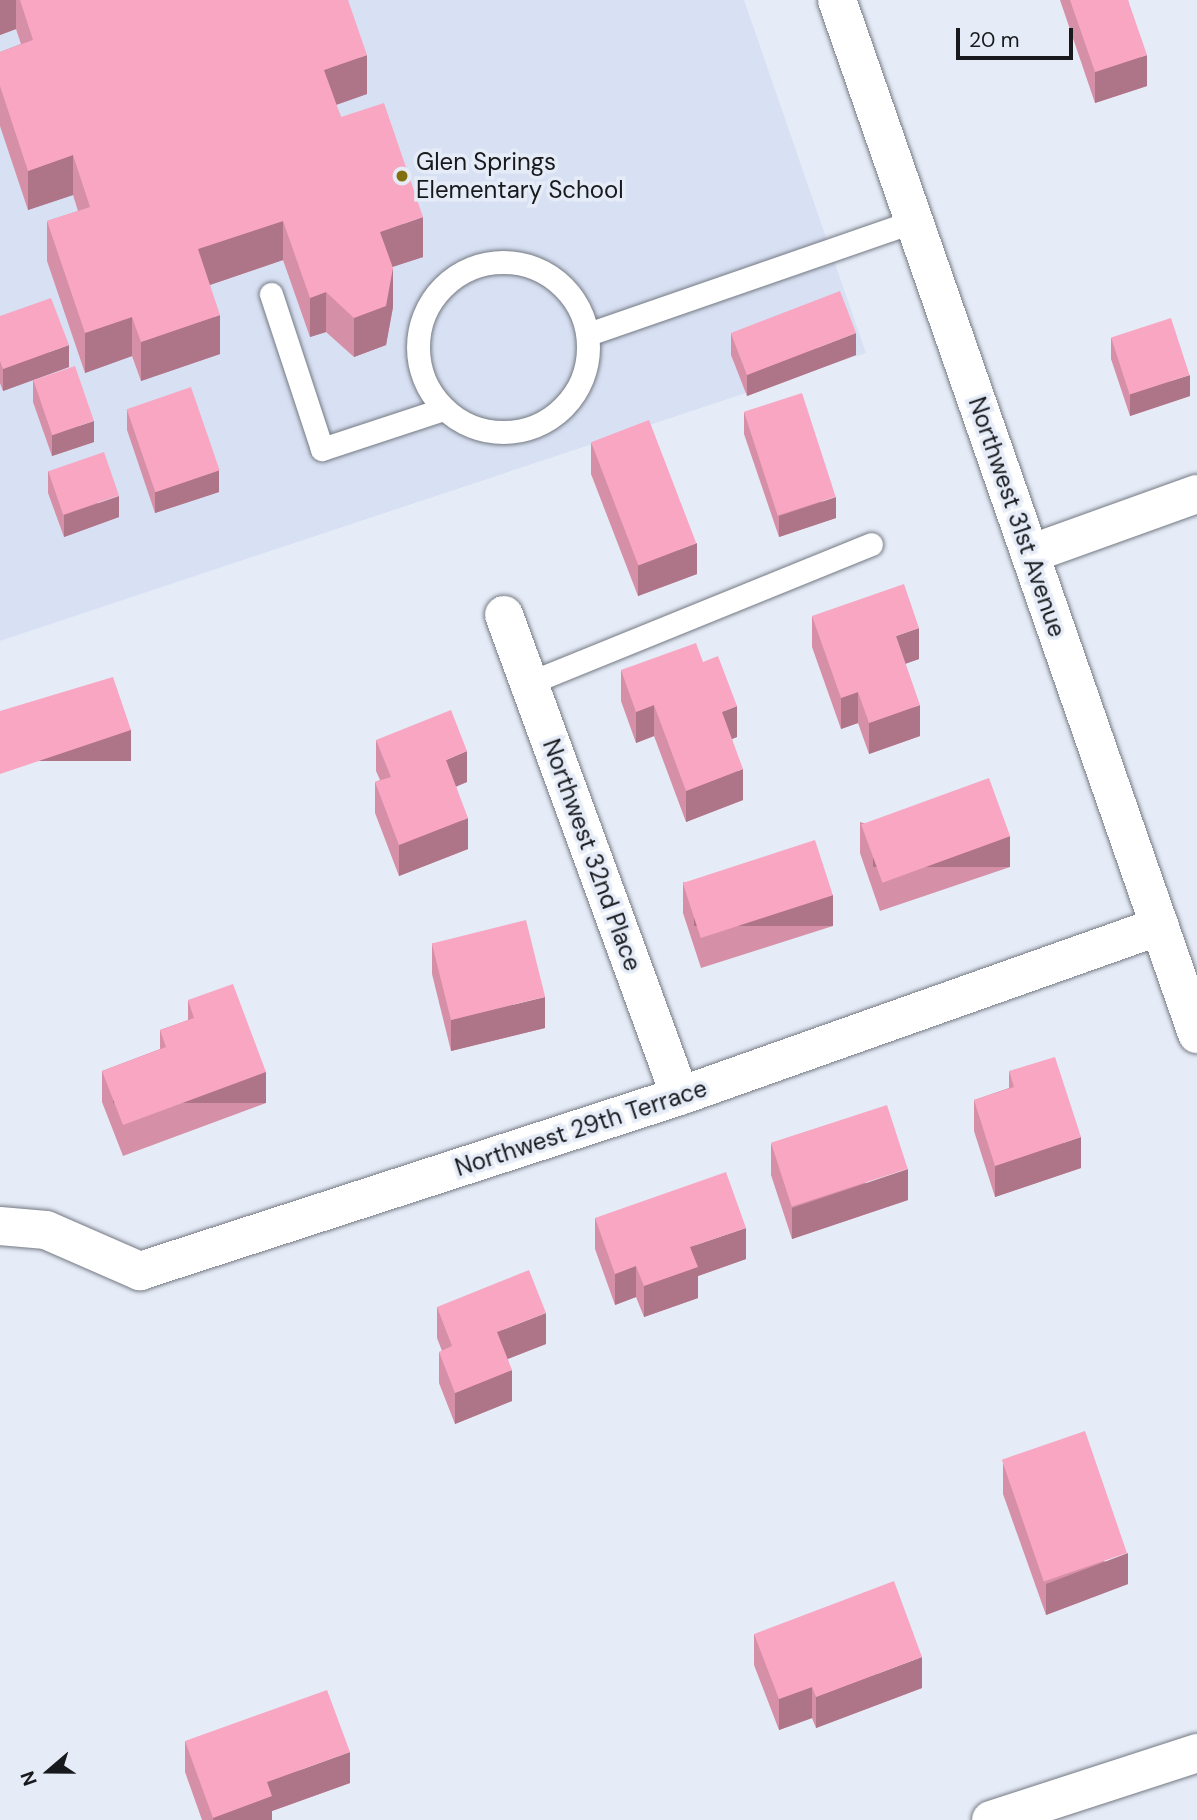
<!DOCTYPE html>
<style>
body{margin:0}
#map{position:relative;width:1197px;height:1820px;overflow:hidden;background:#e6ecf7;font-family:"DM Sans",sans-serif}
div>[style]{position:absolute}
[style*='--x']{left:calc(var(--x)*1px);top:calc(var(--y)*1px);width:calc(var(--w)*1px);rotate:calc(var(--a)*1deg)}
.built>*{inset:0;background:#d8e1f3}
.roads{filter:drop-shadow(0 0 2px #747983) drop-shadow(0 0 2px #747983)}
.lane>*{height:23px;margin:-11.5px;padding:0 11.5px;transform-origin:11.5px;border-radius:11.5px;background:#fff}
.lane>.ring{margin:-11.5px;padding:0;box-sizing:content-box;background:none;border:23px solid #fff;border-radius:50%}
.street>*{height:38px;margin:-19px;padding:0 19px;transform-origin:19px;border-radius:19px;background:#fff}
.secondary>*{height:38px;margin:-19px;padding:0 19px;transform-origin:19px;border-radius:19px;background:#fff}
.wall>*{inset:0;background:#d58fa7}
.shaded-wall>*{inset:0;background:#ae7488;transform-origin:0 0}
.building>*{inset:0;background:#f8a6c2;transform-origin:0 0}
.dots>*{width:19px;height:19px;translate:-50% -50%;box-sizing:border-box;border:4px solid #e6ecf7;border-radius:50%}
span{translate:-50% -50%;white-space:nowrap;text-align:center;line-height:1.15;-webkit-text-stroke:7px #e6ecf7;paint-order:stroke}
.poi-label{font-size:24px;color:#17191d}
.left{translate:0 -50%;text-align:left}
.street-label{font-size:24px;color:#17191d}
.north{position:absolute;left:14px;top:1736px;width:70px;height:70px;-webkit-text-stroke:5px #e6ecf7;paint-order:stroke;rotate:250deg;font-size:19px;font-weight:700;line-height:28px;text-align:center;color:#17191d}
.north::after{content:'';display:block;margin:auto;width:24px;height:32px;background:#17191d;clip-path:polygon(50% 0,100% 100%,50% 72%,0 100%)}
.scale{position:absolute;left:956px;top:28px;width:117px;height:32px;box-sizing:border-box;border:4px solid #17191d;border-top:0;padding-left:9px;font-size:21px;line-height:24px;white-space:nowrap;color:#17191d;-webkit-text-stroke:5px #e6ecf7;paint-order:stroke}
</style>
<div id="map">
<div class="built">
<div style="clip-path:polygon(0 0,744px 0,866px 353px,0 641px)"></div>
</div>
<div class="roads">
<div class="lane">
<div class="ring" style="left:418px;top:262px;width:147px;height:147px"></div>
<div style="--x:271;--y:294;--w:163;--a:71.8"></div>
<div style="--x:322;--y:449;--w:128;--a:-18.2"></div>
<div style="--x:588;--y:334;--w:345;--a:-19.1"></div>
<div style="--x:529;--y:683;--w:369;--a:-22.1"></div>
</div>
<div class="street">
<div style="--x:1030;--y:554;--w:177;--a:-19.8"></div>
<div style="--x:504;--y:615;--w:512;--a:69.9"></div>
<div style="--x:0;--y:1226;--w:46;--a:5"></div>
<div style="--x:46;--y:1230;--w:103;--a:23.6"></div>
<div style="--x:140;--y:1271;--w:568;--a:-17.96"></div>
<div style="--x:680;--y:1096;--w:509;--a:-19.5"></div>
<div style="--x:991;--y:1820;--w:217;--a:-18"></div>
</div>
<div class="secondary">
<div style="--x:837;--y:0;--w:1095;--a:70.8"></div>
</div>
</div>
<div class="wall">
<div style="clip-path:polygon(0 0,348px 0,367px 94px,336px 105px,341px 117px,423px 257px,392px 267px,393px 307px,386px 345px,354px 357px,326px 332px,310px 337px,283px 260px,210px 285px,220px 354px,141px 381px,132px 356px,85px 373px,47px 261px,47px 221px,78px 211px,73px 195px,28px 210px,0 126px,0 52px,21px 44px,16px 29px,0 35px)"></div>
<div style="clip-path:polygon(1060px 0,1128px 0,1147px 86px,1095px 103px)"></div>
<div style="clip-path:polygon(0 316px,69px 367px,3px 391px,0 383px)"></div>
<div style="clip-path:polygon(731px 333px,856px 355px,747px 396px,731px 355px)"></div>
<div style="clip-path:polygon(1111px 338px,1190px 396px,1130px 416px,1111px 359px)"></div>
<div style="clip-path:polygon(33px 380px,94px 442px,52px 456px,33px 402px)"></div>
<div style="clip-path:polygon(127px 409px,219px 492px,155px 513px,127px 430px)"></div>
<div style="clip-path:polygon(744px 412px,836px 518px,779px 537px,744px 434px)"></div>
<div style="clip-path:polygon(591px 443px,697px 574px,638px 596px,591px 474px)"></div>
<div style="clip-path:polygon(48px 471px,119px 517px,64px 537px,48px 493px)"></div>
<div style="clip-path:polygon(812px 616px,919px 659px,905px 664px,920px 736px,869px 754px,858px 723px,841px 729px,812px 647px)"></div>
<div style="clip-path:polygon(703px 662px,737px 737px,732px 739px,743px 800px,686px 822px,654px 736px,636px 743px,621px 701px,621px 670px)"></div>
<div style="clip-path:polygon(376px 740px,467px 782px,456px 786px,468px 849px,399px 876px,375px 813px,375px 782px,380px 780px,376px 771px)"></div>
<div style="clip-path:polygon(860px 822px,1010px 867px,880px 911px,860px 853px)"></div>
<div style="clip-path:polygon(683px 882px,833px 926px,701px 968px,683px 913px)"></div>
<div style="clip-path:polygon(432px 943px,545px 1028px,451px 1051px,432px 974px)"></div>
<div style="clip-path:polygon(188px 1000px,266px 1103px,123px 1156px,102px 1102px,102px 1071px,160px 1049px,160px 1030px,188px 1020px)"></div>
<div style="clip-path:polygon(1009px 1071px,1081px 1168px,995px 1197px,974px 1131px,974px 1100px,1009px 1088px)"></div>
<div style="clip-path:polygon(771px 1144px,908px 1200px,792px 1239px,771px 1175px)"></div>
<div style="clip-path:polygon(595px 1218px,746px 1259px,698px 1276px,698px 1298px,644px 1317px,636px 1297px,615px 1305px,595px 1249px)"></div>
<div style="clip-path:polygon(437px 1307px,546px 1344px,508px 1359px,512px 1401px,455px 1424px,439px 1383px,439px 1352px,442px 1351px,437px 1338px)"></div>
<div style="clip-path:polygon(1003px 1463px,1128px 1584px,1046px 1615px,1003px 1494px)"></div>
<div style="clip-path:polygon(754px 1634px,922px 1688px,816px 1728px,812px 1718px,779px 1730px,754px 1665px)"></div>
<div style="clip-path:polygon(185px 1741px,350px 1783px,272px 1811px,272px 1820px,202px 1820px,185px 1772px)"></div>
</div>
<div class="shaded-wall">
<div style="clip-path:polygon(0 0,16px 0,16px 29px,0 35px)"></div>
<div style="clip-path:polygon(367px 55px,367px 94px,324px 109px,324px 70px)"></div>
<div style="clip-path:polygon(1147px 55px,1147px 86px,1095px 103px,1095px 72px)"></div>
<div style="clip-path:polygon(73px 155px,73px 195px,28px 210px,28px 171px)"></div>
<div style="clip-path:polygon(423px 217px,423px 257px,380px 271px,380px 232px)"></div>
<div style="clip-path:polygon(283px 221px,283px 260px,198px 289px,198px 249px)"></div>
<div style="clip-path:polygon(393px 268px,393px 307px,386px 345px,354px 357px,354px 318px)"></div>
<div style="clip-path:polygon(326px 292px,326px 332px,310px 337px,310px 298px)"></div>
<div style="clip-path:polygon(220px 315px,220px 354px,141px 381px,141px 342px)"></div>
<div style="clip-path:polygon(132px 317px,132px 356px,85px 373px,85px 333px)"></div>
<div style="clip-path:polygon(856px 333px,856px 355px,747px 396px,747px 375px)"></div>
<div style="clip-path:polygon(69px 345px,69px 367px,3px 391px,3px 369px)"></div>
<div style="clip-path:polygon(1190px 375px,1190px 396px,1130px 416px,1130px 394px)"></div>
<div style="clip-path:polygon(94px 421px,94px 442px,52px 456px,52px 435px)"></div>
<div style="clip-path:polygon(219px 470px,219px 492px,155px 513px,155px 492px)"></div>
<div style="clip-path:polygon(119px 496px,119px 517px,64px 537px,64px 515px)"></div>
<div style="clip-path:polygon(836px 497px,836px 518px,779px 537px,779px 516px)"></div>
<div style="clip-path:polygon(697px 543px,697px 574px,638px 596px,638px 565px)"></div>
<div style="clip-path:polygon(919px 628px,919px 659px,896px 667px,896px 636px)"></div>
<div style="clip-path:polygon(858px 692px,858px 723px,841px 729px,841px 698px)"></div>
<div style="clip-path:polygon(654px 705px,654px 736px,636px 743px,636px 712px)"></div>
<div style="clip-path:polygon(920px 705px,920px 736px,869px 754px,869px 723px)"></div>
<div style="clip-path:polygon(737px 706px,737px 737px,722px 743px,722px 712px)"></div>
<div style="left:131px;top:730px;width:31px;height:138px;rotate:90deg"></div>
<div style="clip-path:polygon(467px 751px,467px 782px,446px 791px,446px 760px)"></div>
<div style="clip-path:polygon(743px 769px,743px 800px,686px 822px,686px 791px)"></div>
<div style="clip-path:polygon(468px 818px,468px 849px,399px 876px,399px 845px)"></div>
<div style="left:1010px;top:836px;width:31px;height:137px;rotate:90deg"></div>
<div style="left:833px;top:895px;width:31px;height:139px;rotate:90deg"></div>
<div style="clip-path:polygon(545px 997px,545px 1028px,451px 1051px,451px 1020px)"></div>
<div style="left:266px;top:1072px;width:31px;height:153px;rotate:90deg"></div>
<div style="clip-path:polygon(1081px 1137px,1081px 1168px,995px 1197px,995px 1166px)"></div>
<div style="clip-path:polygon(908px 1169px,908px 1200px,792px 1239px,792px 1208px)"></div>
<div style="clip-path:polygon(746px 1228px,746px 1259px,698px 1276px,698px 1298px,644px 1317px,644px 1286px,690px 1247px)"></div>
<div style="clip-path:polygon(636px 1266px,636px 1297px,615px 1305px,615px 1274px)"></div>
<div style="clip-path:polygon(546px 1313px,546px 1344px,497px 1363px,497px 1332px)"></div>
<div style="clip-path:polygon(512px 1370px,512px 1401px,455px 1424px,455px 1393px)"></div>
<div style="clip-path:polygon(1128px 1553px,1128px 1584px,1046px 1615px,1046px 1584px)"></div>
<div style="clip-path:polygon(922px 1657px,922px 1688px,816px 1728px,816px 1697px)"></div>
<div style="clip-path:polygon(812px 1687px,812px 1718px,779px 1730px,779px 1699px)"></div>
<div style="clip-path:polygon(350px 1752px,350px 1783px,272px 1811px,272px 1820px,213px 1820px,213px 1818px,267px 1782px)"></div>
</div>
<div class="building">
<div style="clip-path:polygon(20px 0,348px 0,367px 55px,324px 70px,341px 117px,384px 103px,423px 217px,380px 232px,393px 268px,386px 306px,354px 318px,326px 292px,310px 298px,283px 221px,198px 249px,220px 315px,141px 342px,132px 317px,85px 333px,47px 221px,90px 207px,73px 155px,28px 171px,0 86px,0 52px,33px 40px)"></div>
<div style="clip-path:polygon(1070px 0,1128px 0,1147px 55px,1095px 72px)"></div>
<div style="left:840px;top:291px;width:45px;height:117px;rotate:69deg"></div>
<div style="clip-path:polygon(51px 298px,69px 345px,3px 369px,0 361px,0 316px)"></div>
<div style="left:1171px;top:318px;width:60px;height:63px;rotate:72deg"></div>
<div style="left:75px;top:366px;width:58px;height:44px;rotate:71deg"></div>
<div style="left:191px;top:387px;width:88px;height:68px;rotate:71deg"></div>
<div style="left:802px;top:393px;width:109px;height:61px;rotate:72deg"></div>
<div style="left:649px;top:420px;width:132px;height:62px;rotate:69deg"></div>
<div style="left:104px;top:452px;width:46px;height:59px;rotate:71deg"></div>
<div style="clip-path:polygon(904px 584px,919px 628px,896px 636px,920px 705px,869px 723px,858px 692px,841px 698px,812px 616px)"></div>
<div style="clip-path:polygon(696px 643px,703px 662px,718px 656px,737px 706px,722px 712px,743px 769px,686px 791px,654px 705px,636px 712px,621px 670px)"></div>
<div style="clip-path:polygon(113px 677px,131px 730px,0 774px,0 711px)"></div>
<div style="clip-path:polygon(451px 710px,467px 751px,446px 760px,468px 818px,399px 845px,375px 782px,391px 777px,376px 740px)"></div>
<div style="left:989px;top:778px;width:62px;height:136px;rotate:70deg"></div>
<div style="left:815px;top:840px;width:58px;height:139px;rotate:72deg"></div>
<div style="left:526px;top:920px;width:79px;height:97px;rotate:76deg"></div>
<div style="clip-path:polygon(233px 984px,266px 1072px,123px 1125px,102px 1071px,166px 1047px,160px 1030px,194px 1018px,188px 1000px)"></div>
<div style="clip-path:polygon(1055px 1057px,1081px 1137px,995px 1166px,974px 1100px,1014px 1087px,1009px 1071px)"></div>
<div style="left:887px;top:1105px;width:67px;height:122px;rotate:72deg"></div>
<div style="clip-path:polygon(726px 1172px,746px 1228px,690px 1247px,698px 1267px,644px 1286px,636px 1266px,615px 1274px,595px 1218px)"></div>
<div style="clip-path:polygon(529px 1270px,546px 1313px,497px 1332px,512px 1370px,455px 1393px,439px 1352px,452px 1346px,437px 1307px)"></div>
<div style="left:1085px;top:1431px;width:129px;height:88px;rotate:71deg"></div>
<div style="clip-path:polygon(894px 1581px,922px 1657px,816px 1697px,812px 1687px,779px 1699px,754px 1634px)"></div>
<div style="clip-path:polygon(327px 1690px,350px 1752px,267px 1782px,272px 1796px,213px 1818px,185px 1741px)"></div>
</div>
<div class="dots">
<div style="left:402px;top:176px;background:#81700e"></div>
</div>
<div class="poi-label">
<span class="left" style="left:416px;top:176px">Glen Springs<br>Elementary School</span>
</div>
<div class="street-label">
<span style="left:1017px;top:517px;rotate:71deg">Northwest 31st Avenue</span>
<span style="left:592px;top:855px;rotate:70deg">Northwest 32nd Place</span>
<span style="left:581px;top:1128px;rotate:-18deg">Northwest 29th Terrace</span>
</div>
<div class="north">N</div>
<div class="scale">20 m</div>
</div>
